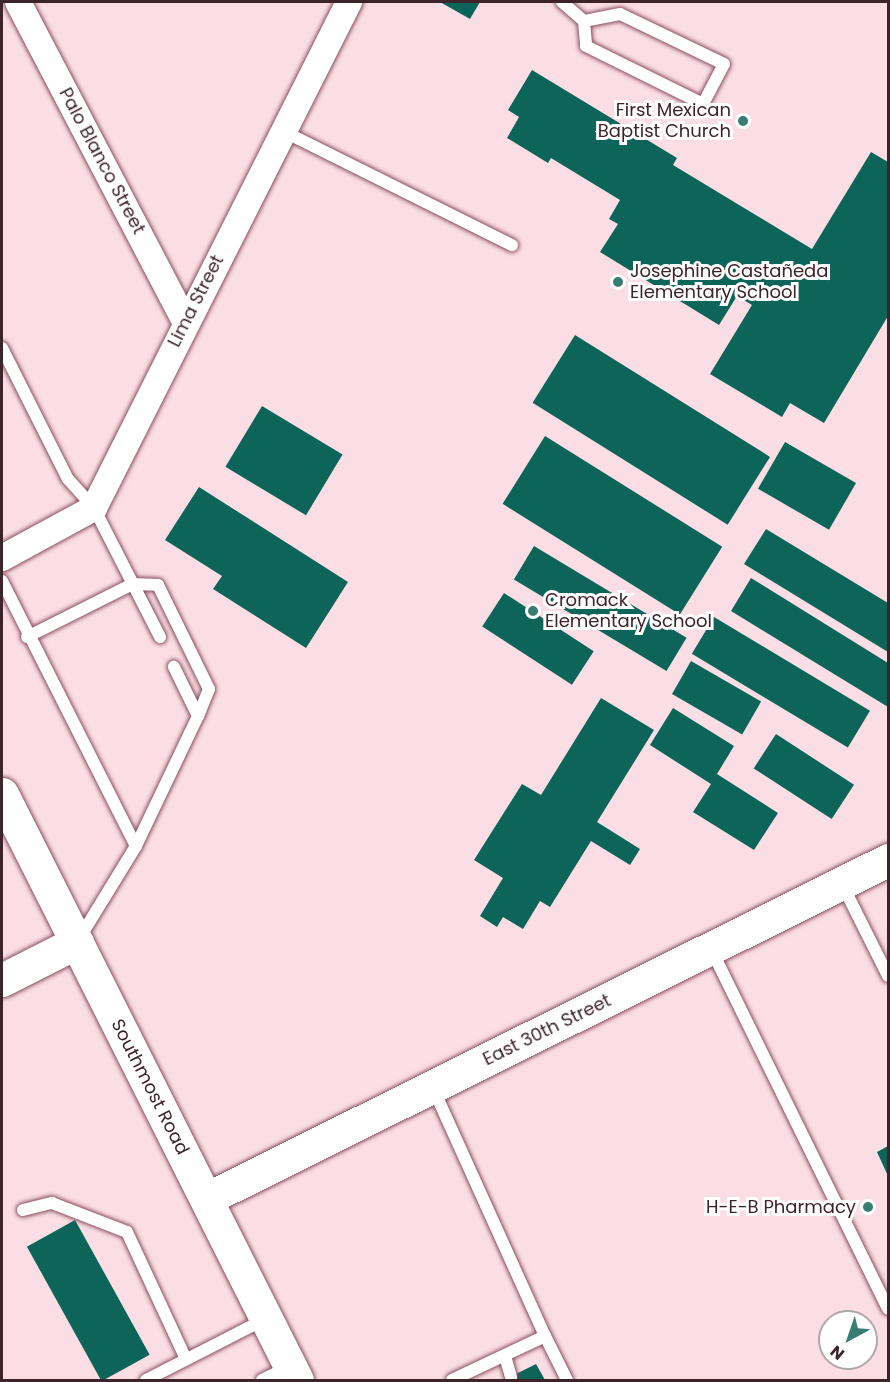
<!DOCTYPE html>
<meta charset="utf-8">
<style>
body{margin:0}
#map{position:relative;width:890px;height:1382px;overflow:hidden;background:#fbdee5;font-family:Poppins,sans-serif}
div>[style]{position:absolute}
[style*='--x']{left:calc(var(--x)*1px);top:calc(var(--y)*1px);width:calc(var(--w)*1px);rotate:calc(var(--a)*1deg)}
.building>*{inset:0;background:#0d6458;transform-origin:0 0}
.roads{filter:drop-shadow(0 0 2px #8a4e60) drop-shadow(0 0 2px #8a4e60)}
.lane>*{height:12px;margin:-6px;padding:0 6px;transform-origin:6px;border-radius:6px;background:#fff}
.street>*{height:26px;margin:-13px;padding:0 13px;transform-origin:13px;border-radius:13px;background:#fff}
.secondary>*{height:33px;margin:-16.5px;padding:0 16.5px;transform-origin:16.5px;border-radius:16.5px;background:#fff}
.dots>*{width:16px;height:16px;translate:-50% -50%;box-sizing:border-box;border:3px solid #fff;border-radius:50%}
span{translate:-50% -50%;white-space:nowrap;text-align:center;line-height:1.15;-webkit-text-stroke:6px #fff;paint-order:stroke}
.poi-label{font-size:18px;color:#3d232a}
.right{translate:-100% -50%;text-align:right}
.left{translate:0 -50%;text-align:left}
.street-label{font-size:18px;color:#3d232a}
.frame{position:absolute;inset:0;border:3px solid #3d232a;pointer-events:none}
.north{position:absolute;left:818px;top:1310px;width:60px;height:60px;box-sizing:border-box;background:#fff;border:2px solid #b1a7aa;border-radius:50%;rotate:220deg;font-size:16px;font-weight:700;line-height:24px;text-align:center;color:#3d232a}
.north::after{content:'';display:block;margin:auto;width:21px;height:27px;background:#387d72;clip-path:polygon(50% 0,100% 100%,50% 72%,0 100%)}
</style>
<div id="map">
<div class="building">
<div style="clip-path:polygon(440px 2px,480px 2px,470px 19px)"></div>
<div style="clip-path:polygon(532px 70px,677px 158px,673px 165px,812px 249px,871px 152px,888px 162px,888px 316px,824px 423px,790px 403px,782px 417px,710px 374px,752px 305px,737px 296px,719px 325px,600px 252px,618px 224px,609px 219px,620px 200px,551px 158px,548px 163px,507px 138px,519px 117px,508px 110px)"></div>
<div style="left:575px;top:335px;width:230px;height:80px;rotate:32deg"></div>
<div style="left:262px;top:406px;width:94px;height:71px;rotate:31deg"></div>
<div style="left:545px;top:436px;width:209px;height:80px;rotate:32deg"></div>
<div style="left:785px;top:442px;width:82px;height:54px;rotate:30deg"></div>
<div style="clip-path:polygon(199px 487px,348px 582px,306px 648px,213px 589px,222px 576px,165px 540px)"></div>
<div style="clip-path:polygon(766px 529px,888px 603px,888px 652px,744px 564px)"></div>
<div style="left:534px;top:546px;width:178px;height:39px;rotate:31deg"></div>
<div style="clip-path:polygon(751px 578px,888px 663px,888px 707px,731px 611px)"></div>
<div style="left:504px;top:593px;width:107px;height:40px;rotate:33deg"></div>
<div style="left:714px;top:617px;width:182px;height:43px;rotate:31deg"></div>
<div style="left:691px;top:661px;width:81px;height:38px;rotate:30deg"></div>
<div style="clip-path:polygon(601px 698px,654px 730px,597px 822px,640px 849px,630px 865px,591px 841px,550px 907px,540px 901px,523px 929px,503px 917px,497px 927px,480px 916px,503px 878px,474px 860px,522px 784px,541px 795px)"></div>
<div style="clip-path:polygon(673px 708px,734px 746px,717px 774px,778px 813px,754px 850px,693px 812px,711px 784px,650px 745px)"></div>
<div style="left:776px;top:734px;width:93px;height:41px;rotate:33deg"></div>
<div style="clip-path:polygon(888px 1146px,888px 1176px,877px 1152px)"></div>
<div style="left:75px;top:1220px;width:154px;height:55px;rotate:61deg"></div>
<div style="clip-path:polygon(536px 1364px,545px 1380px,504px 1380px)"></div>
</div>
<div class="roads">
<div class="lane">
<div style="--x:562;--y:2;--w:29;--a:41"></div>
<div style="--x:584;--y:21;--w:25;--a:85"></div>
<div style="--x:586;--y:46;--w:131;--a:26.4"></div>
<div style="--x:703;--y:104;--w:45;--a:-62.3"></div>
<div style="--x:724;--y:64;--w:115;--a:-154.3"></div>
<div style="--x:620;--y:14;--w:37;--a:169"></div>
<div style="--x:283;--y:131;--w:256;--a:26.5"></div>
<div style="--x:2;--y:348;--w:147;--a:63.3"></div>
<div style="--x:68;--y:479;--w:39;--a:48"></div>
<div style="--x:94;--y:508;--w:145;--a:62.9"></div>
<div style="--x:2;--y:581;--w:297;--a:63.2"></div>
<div style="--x:136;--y:846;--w:109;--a:121.5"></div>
<div style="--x:27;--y:637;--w:119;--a:-26.6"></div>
<div style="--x:133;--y:584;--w:25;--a:2"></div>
<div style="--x:158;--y:585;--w:116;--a:63.9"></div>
<div style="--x:209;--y:689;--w:29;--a:112"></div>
<div style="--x:136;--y:846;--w:144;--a:-64.5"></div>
<div style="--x:198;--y:716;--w:55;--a:-116.1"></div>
<div style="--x:842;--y:884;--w:103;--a:63.4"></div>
<div style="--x:711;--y:949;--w:401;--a:63.8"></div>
<div style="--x:433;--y:1088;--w:272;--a:65.7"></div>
<div style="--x:23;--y:1210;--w:30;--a:-14"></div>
<div style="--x:52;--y:1203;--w:80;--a:21.1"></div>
<div style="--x:127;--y:1232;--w:140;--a:65.1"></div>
<div style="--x:505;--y:1356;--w:22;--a:74"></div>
<div style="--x:146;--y:1380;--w:134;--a:-27.1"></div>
<div style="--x:262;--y:1380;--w:30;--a:-26"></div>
<div style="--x:452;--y:1380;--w:103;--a:-25.3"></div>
<div style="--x:545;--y:1336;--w:49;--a:63.4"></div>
</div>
<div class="street">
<div style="--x:18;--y:2;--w:360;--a:62.4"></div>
<div style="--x:2;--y:558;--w:105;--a:-28.5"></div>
<div style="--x:94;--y:508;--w:567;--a:-63.25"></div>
</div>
<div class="secondary">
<div style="--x:2;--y:794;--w:656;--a:63.28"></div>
<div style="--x:2;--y:980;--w:84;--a:-26.9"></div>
<div style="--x:206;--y:1199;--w:762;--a:-26.43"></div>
</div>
</div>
<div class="dots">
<div style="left:743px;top:121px;background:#387d72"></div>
<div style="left:618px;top:282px;background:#387d72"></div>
<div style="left:533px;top:611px;background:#387d72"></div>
<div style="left:868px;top:1207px;background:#387d72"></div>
</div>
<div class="poi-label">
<span class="right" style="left:731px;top:121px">First Mexican<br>Baptist Church</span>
<span class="left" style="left:630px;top:282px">Josephine Castañeda<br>Elementary School</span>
<span class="left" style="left:545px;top:611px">Cromack<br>Elementary School</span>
<span class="right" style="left:856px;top:1207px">H-E-B Pharmacy</span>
</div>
<div class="street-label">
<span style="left:102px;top:161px;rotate:62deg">Palo Blanco Street</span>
<span style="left:196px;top:301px;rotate:-63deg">Lima Street</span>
<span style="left:547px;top:1030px;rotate:-26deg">East 30th Street</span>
<span style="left:150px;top:1087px;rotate:63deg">Southmost Road</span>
</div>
<div class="frame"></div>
<div class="north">N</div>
</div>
